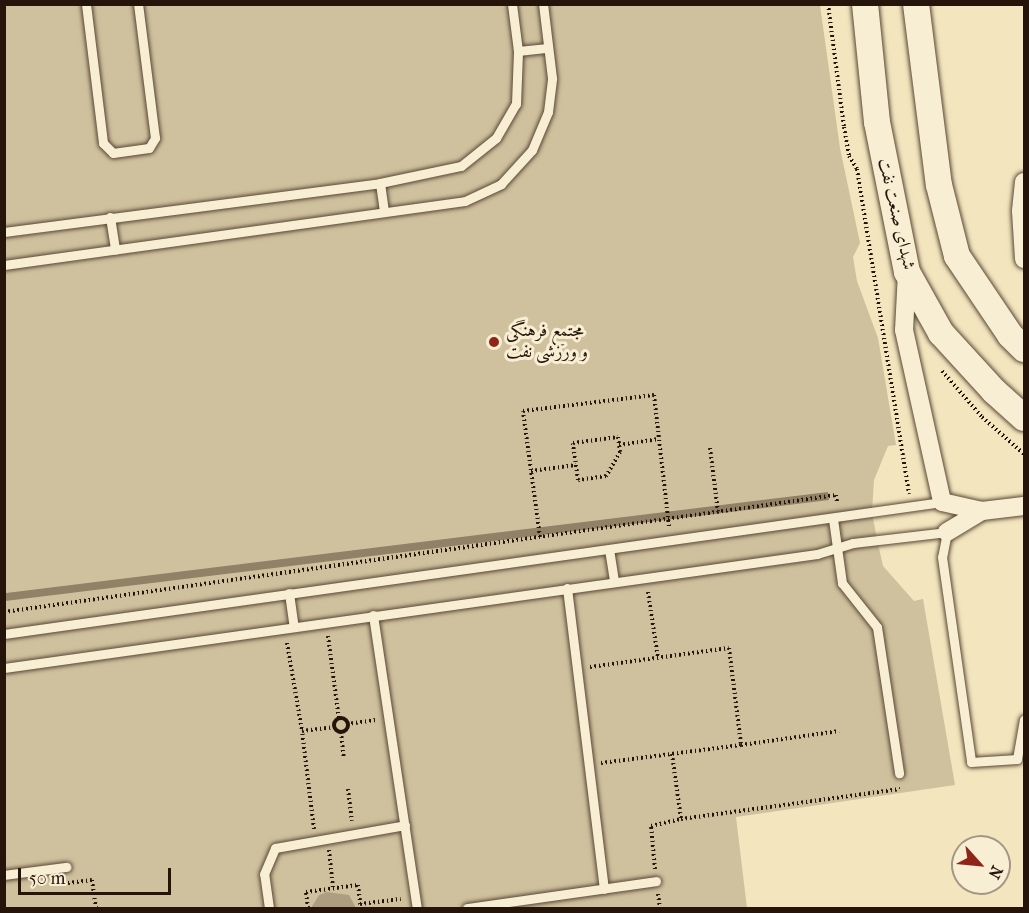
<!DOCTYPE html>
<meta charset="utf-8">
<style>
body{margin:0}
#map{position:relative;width:1029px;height:913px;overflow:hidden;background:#f3e5bd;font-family:"IM FELL French Canon",Amiri,serif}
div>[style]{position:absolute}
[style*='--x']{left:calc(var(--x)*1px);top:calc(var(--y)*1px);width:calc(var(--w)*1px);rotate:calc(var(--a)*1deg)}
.green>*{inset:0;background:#d0c19e}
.water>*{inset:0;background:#ad9e80}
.building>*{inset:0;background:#908167;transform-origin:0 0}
.path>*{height:4px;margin-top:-2px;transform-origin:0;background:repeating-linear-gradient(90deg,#251409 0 1.5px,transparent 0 4.5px)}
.path>.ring{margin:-2px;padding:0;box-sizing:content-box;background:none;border:4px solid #251409;border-radius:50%}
.roads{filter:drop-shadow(0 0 2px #584836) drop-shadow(0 0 2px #584836)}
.service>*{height:9px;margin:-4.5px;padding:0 4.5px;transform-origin:4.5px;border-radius:4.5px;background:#f7eed4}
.minor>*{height:18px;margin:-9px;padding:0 9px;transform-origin:9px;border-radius:9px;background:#f7eed4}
.secondary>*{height:26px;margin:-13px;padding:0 13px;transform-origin:13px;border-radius:13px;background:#f7eed4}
.dots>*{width:16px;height:16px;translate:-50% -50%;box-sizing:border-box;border:3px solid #f7eed4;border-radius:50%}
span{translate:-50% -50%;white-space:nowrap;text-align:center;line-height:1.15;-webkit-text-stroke:6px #f7eed4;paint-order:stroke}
.street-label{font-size:18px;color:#251409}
.poi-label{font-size:18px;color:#251409}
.left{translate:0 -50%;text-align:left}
.frame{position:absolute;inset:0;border:6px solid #251409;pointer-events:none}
.north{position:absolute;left:951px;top:835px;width:60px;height:60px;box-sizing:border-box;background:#f7eed4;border:2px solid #a39783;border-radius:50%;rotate:117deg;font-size:16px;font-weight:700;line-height:24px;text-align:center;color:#251409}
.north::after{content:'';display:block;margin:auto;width:21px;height:27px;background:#8f2418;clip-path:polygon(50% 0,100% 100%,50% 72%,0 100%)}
.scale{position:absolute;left:18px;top:868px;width:153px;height:27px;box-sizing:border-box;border:3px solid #251409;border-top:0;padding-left:8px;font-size:18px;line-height:21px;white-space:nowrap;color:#251409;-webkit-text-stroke:4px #f7eed4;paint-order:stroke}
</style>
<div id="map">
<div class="green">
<div style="clip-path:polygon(5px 5px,820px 5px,840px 148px,860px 243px,853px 257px,857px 281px,878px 338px,896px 445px,888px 446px,874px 480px,872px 513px,877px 539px,883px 566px,914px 601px,923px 599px,955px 785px,736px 817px,747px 908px,5px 908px)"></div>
</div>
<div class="water">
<div style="clip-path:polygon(327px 892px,349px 895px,356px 908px,311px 908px,319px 895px)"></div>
</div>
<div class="building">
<div style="left:828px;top:492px;width:8px;height:832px;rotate:83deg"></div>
</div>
<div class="path">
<div style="--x:828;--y:4;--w:124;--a:82.6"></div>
<div style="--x:844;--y:127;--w:29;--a:80"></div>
<div style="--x:849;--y:156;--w:15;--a:58"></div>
<div style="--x:857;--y:169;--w:329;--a:80.9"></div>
<div style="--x:942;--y:371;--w:61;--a:49"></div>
<div style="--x:982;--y:417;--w:56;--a:41.4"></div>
<div style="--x:618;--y:437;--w:15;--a:82"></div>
<div style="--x:620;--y:452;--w:28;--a:120"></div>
<div style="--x:606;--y:476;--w:28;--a:172"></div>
<div style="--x:578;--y:480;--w:37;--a:-98"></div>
<div style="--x:573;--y:443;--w:45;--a:-7.6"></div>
<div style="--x:619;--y:445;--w:40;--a:-8.5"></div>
<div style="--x:710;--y:448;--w:64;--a:82.9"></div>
<div style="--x:531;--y:471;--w:45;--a:-7.6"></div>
<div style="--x:540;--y:537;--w:127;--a:-97.7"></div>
<div style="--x:523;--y:411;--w:132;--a:-7"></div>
<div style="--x:654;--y:395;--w:132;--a:83.5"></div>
<div style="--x:648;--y:592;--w:67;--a:81.4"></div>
<div style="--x:4;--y:612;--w:840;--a:-8"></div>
<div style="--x:836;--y:495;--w:7;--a:82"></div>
<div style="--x:328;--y:636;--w:84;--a:82.5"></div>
<div style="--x:287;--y:643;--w:89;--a:80.3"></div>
<div style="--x:590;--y:667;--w:140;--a:-7.8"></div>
<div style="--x:729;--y:648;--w:98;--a:82.9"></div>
<div style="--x:741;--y:745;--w:99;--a:-8.1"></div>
<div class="ring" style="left:334px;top:718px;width:10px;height:10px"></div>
<div style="--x:347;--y:724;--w:29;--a:-8"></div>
<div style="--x:341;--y:732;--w:27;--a:84"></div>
<div style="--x:672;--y:754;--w:66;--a:82.1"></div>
<div style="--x:681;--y:819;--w:221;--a:-7.8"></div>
<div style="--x:601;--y:763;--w:141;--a:-7.3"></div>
<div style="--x:348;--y:789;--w:32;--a:83"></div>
<div style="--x:314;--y:829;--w:99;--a:-97"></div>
<div style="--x:302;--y:731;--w:33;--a:-7"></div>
<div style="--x:329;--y:850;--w:38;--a:84"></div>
<div style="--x:655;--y:869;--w:43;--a:-95.3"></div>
<div style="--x:651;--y:826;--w:31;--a:-13"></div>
<div style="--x:68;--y:883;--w:24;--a:-7"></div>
<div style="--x:92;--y:880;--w:28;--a:82"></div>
<div style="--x:658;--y:894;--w:14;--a:82"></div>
<div style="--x:360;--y:904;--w:41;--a:-7"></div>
<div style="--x:308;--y:908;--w:16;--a:-97"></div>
<div style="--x:306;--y:892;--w:52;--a:-7.7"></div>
<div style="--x:358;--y:885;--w:23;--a:83"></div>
</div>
<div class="roads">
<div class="service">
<div style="--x:86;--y:4;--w:140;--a:83"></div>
<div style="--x:103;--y:143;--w:14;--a:45"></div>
<div style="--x:113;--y:153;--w:36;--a:-8"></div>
<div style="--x:149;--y:148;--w:12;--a:-59"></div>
<div style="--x:155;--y:138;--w:135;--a:-97.2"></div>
<div style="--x:518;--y:51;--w:30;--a:-6"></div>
<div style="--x:380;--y:183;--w:29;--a:82"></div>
<div style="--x:110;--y:217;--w:33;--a:81"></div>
<div style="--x:4;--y:232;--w:379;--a:-7.4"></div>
<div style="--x:380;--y:183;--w:83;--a:-11.9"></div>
<div style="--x:461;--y:166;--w:45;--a:-38.7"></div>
<div style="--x:496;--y:138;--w:39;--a:-60"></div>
<div style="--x:516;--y:104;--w:53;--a:-87.8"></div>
<div style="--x:518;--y:51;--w:47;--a:-97.3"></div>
<div style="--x:4;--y:265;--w:465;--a:-7.9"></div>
<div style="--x:465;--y:201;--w:40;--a:-25"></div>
<div style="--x:501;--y:184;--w:46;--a:-47.6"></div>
<div style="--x:532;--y:150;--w:41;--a:-67.2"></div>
<div style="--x:548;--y:112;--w:34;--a:-83"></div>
<div style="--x:552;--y:78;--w:75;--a:-96.9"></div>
<div style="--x:833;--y:519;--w:65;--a:82"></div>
<div style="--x:842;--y:583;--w:56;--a:51.5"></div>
<div style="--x:877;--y:627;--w:148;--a:81.4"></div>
<div style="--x:609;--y:549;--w:32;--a:81"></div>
<div style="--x:567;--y:588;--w:303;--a:83"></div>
<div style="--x:289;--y:593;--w:34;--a:82"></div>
<div style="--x:373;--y:615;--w:296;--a:81.5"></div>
<div style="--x:4;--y:634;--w:947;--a:-8.01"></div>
<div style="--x:4;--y:668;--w:821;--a:-7.98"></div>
<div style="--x:817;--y:554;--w:38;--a:-17"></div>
<div style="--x:853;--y:543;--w:95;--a:-6.7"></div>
<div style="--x:947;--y:532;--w:25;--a:101"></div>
<div style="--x:942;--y:557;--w:207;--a:81.9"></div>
<div style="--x:971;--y:762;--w:46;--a:-3.7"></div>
<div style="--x:1017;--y:759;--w:40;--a:-80"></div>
<div style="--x:4;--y:875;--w:63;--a:-7.4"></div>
<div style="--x:269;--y:908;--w:34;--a:-98"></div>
<div style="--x:264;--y:874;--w:28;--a:-67"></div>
<div style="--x:275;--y:848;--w:132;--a:-10"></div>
<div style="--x:467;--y:908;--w:191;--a:-8.1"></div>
</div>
<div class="minor">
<div style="--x:1024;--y:182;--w:29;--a:96"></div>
<div style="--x:1021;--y:211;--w:48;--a:86.4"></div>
<div style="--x:907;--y:273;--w:57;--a:93"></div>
<div style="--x:904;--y:330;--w:176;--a:77.5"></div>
<div style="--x:942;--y:502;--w:41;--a:12.7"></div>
<div style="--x:982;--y:511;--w:42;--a:-6.8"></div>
<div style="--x:947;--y:532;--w:41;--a:-31"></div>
</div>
<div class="secondary">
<div style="--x:865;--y:4;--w:119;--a:84.2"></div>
<div style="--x:877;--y:122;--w:153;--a:78.7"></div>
<div style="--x:907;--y:272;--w:70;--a:60.9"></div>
<div style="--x:941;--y:333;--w:79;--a:47.6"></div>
<div style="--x:994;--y:391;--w:40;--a:42"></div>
<div style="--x:916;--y:4;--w:182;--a:82.8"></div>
<div style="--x:939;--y:185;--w:73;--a:75.8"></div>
<div style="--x:957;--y:256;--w:95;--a:56.1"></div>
<div style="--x:1010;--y:335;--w:20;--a:45"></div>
</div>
</div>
<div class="dots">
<div style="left:494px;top:342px;background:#8f2418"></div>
</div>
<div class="street-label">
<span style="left:896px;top:214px;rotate:77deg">شهدای صنعت نفت</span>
</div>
<div class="poi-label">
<span class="left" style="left:506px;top:342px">مجتمع فرهنگى<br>و ورزشى نفت</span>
</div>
<div class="frame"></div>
<div class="north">N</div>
<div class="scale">50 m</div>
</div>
